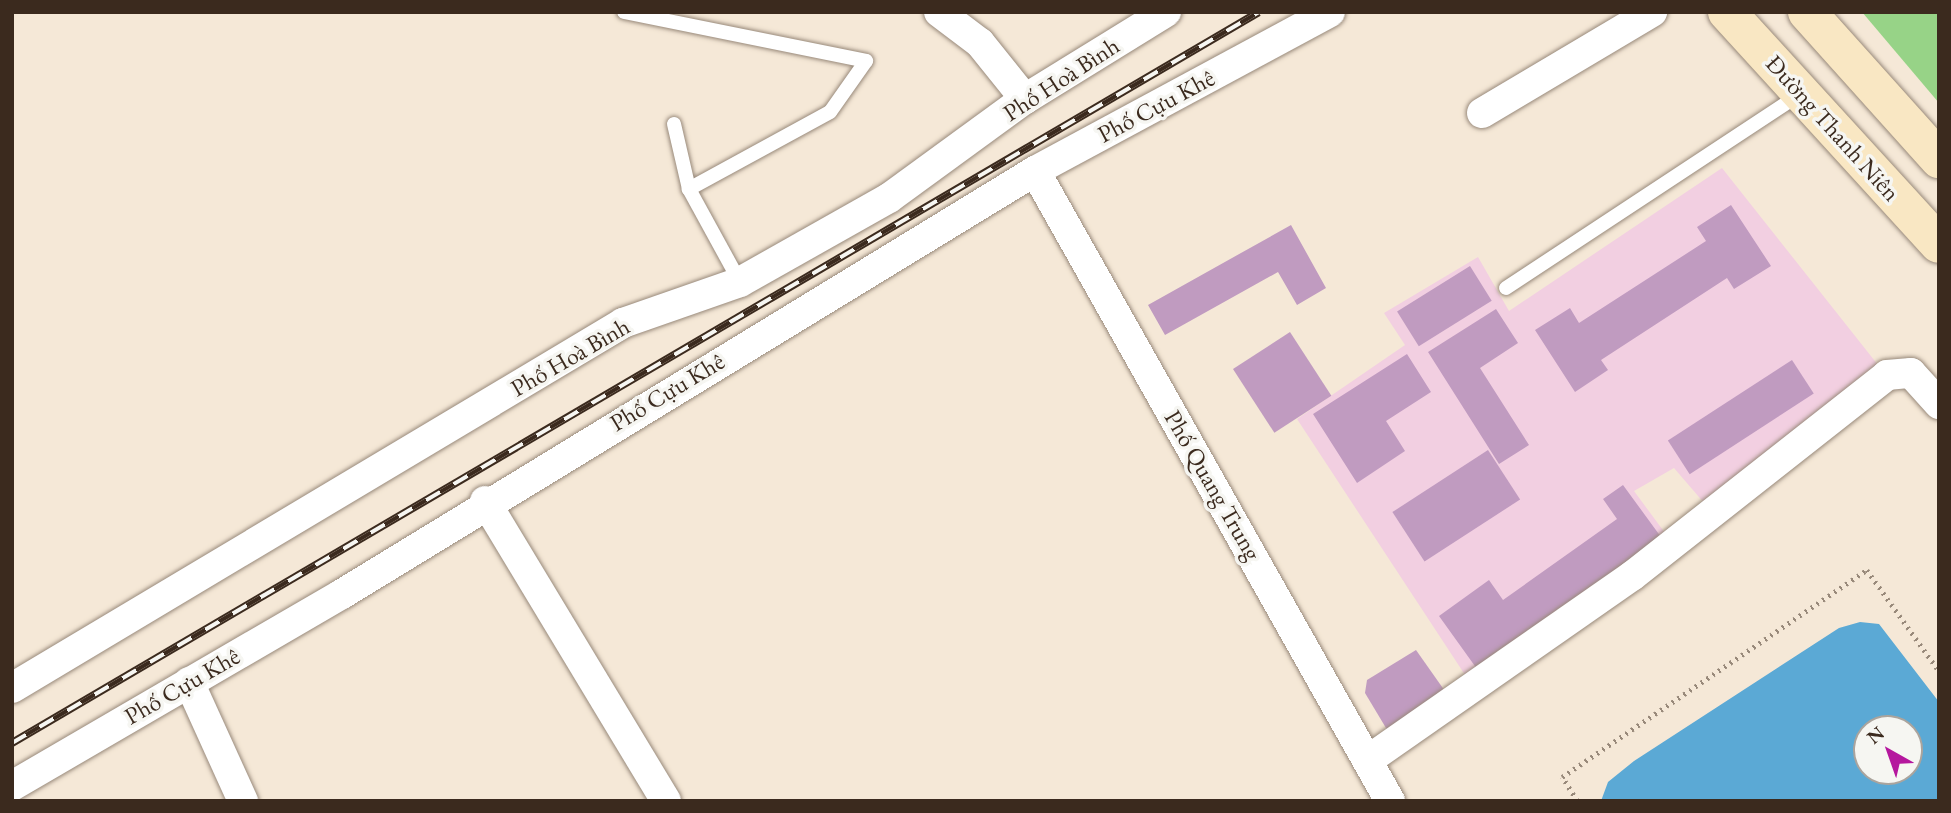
<!DOCTYPE html>
<meta charset="utf-8">
<style>
body{margin:0}
#map{position:relative;width:1951px;height:813px;overflow:hidden;background:#f5e8d7;font-family:"EB Garamond",serif}
div>[style]{position:absolute}
[style*='--x']{left:calc(var(--x)*1px);top:calc(var(--y)*1px);width:calc(var(--w)*1px);rotate:calc(var(--a)*1deg)}
.built>*{inset:0;background:#f2cfe1}
.green>*{inset:0;background:#97d387}
.water>*{inset:0;background:#5ba9d5}
.building>*{inset:0;background:#c09bc0;transform-origin:0 0}
.path>*{height:4.5px;margin-top:-2.25px;transform-origin:0;background:repeating-linear-gradient(90deg,#98897a 0 2px,transparent 0 7px)}
.roads{filter:drop-shadow(0 0 2px #98897a) drop-shadow(0 0 2px #98897a)}
.lane>*{height:14px;margin:-7px;padding:0 7px;transform-origin:7px;border-radius:7px;background:#fff}
.street>*{height:30px;margin:-15px;padding:0 15px;transform-origin:15px;border-radius:15px;background:#fff}
.secondary>*{height:38px;margin:-19px;padding:0 19px;transform-origin:19px;border-radius:19px;background:#f9e7c3}
.rail>*{height:8px;margin-top:-4px;transform-origin:0;background:repeating-linear-gradient(90deg,#f6f6f2 0 16px,#3b2a1e 0 32px);box-sizing:border-box;border-block:2px solid #3b2a1e}
span{translate:-50% -50%;white-space:nowrap;text-align:center;line-height:1.15;-webkit-text-stroke:7px #f6f6f2;paint-order:stroke}
.street-label{font-size:24px;color:#3b2a1e}
.frame{position:absolute;inset:0;border:14px solid #3b2a1e;pointer-events:none}
.north{position:absolute;left:1853px;top:715px;width:70px;height:70px;box-sizing:border-box;background:#f6f6f2;border:2px solid #aba49d;border-radius:50%;rotate:320deg;font-size:19px;font-weight:700;line-height:28px;text-align:center;color:#3b2a1e}
.north::after{content:'';display:block;margin:auto;width:24px;height:32px;background:#b5179e;clip-path:polygon(50% 0,100% 100%,50% 72%,0 100%)}
</style>
<div id="map">
<div class="built">
<div style="clip-path:polygon(1722px 168px,1882px 370px,1705px 504px,1674px 468px,1634px 491px,1668px 537px,1471px 684px,1297px 419px,1405px 345px,1384px 313px,1478px 257px,1509px 311px)"></div>
</div>
<div class="green">
<div style="clip-path:polygon(1862px 12px,1939px 12px,1939px 103px)"></div>
</div>
<div class="water">
<div style="clip-path:polygon(evenodd,1860px 622px,1879px 624px,1939px 702px,1939px 801px,1601px 801px,1608px 782px,1634px 761px,1839px 628px,1860px 622px,1867px 729px,1909px 729px,1909px 771px,1867px 771px,1867px 729px)"></div>
</div>
<div class="building">
<div style="clip-path:polygon(1731px 205px,1771px 266px,1734px 289px,1727px 278px,1601px 360px,1608px 370px,1575px 392px,1535px 330px,1570px 308px,1579px 323px,1706px 241px,1697px 227px)"></div>
<div style="clip-path:polygon(1291px 225px,1326px 288px,1297px 305px,1278px 272px,1165px 335px,1148px 305px)"></div>
<div style="left:1470px;top:266px;width:41px;height:86px;rotate:58deg"></div>
<div style="clip-path:polygon(1496px 309px,1518px 343px,1480px 368px,1529px 445px,1499px 464px,1428px 352px)"></div>
<div style="left:1290px;top:332px;width:76px;height:68px;rotate:57deg"></div>
<div style="clip-path:polygon(1407px 354px,1431px 392px,1386px 421px,1405px 451px,1357px 483px,1313px 414px)"></div>
<div style="left:1792px;top:360px;width:40px;height:148px;rotate:57deg"></div>
<div style="left:1488px;top:450px;width:59px;height:114px;rotate:57deg"></div>
<div style="clip-path:polygon(1623px 485px,1661px 537px,1477px 669px,1439px 616px,1489px 580px,1503px 600px,1617px 519px,1603px 499px)"></div>
<div style="clip-path:polygon(1416px 650px,1447px 694px,1389px 733px,1365px 693px,1367px 680px)"></div>
</div>
<div class="path">
<div style="--x:1577;--y:801;--w:28;--a:-122"></div>
<div style="--x:1562;--y:777;--w:369;--a:-34.2"></div>
<div style="--x:1867;--y:570;--w:124;--a:54.5"></div>
</div>
<div class="roads">
<div class="lane">
<div style="--x:624;--y:12;--w:247;--a:11.4"></div>
<div style="--x:866;--y:61;--w:62;--a:125.2"></div>
<div style="--x:830;--y:112;--w:161;--a:151.4"></div>
<div style="--x:674;--y:124;--w:67;--a:77"></div>
<div style="--x:689;--y:189;--w:106;--a:61.3"></div>
<div style="--x:1506;--y:288;--w:352;--a:-33.4"></div>
</div>
<div class="street">
<div style="--x:939;--y:12;--w:51;--a:37.1"></div>
<div style="--x:980;--y:43;--w:72;--a:51.2"></div>
<div style="--x:1482;--y:113;--w:198;--a:-30.7"></div>
<div style="--x:1035;--y:171;--w:723;--a:60.6"></div>
<div style="--x:485;--y:501;--w:350;--a:58.9"></div>
<div style="--x:189;--y:682;--w:131;--a:65.6"></div>
<div style="--x:12;--y:688;--w:712;--a:-30.85"></div>
<div style="--x:623;--y:323;--w:124;--a:-19.3"></div>
<div style="--x:740;--y:282;--w:171;--a:-29.4"></div>
<div style="--x:889;--y:198;--w:168;--a:-36.1"></div>
<div style="--x:1025;--y:99;--w:166;--a:-31.7"></div>
<div style="--x:1368;--y:760;--w:322;--a:-34.9"></div>
<div style="--x:1632;--y:576;--w:325;--a:-38.2"></div>
<div style="--x:1887;--y:375;--w:24;--a:-5"></div>
<div style="--x:1911;--y:373;--w:42;--a:47.9"></div>
<div style="--x:12;--y:786;--w:382;--a:-30.2"></div>
<div style="--x:342;--y:594;--w:812;--a:-31.4"></div>
<div style="--x:1035;--y:171;--w:335;--a:-28.3"></div>
</div>
<div class="secondary">
<div style="--x:1727;--y:12;--w:314;--a:47.6"></div>
<div style="--x:1807;--y:12;--w:198;--a:48.1"></div>
</div>
</div>
<div class="rail">
<div style="--x:12;--y:743;--w:1445;--a:-30.38"></div>
</div>
<div class="street-label">
<span style="left:1061px;top:79px;rotate:-33deg">Phố Hoà Bình</span>
<span style="left:1156px;top:106px;rotate:-28deg">Phố Cựu Khê</span>
<span style="left:1833px;top:128px;rotate:48deg">Đường Thanh Niên</span>
<span style="left:570px;top:357px;rotate:-30deg">Phố Hoà Bình</span>
<span style="left:667px;top:392px;rotate:-31deg">Phố Cựu Khê</span>
<span style="left:1213px;top:485px;rotate:60deg">Phố Quang Trung</span>
<span style="left:182px;top:686px;rotate:-30deg">Phố Cựu Khê</span>
</div>
<div class="frame"></div>
<div class="north">N</div>
</div>
